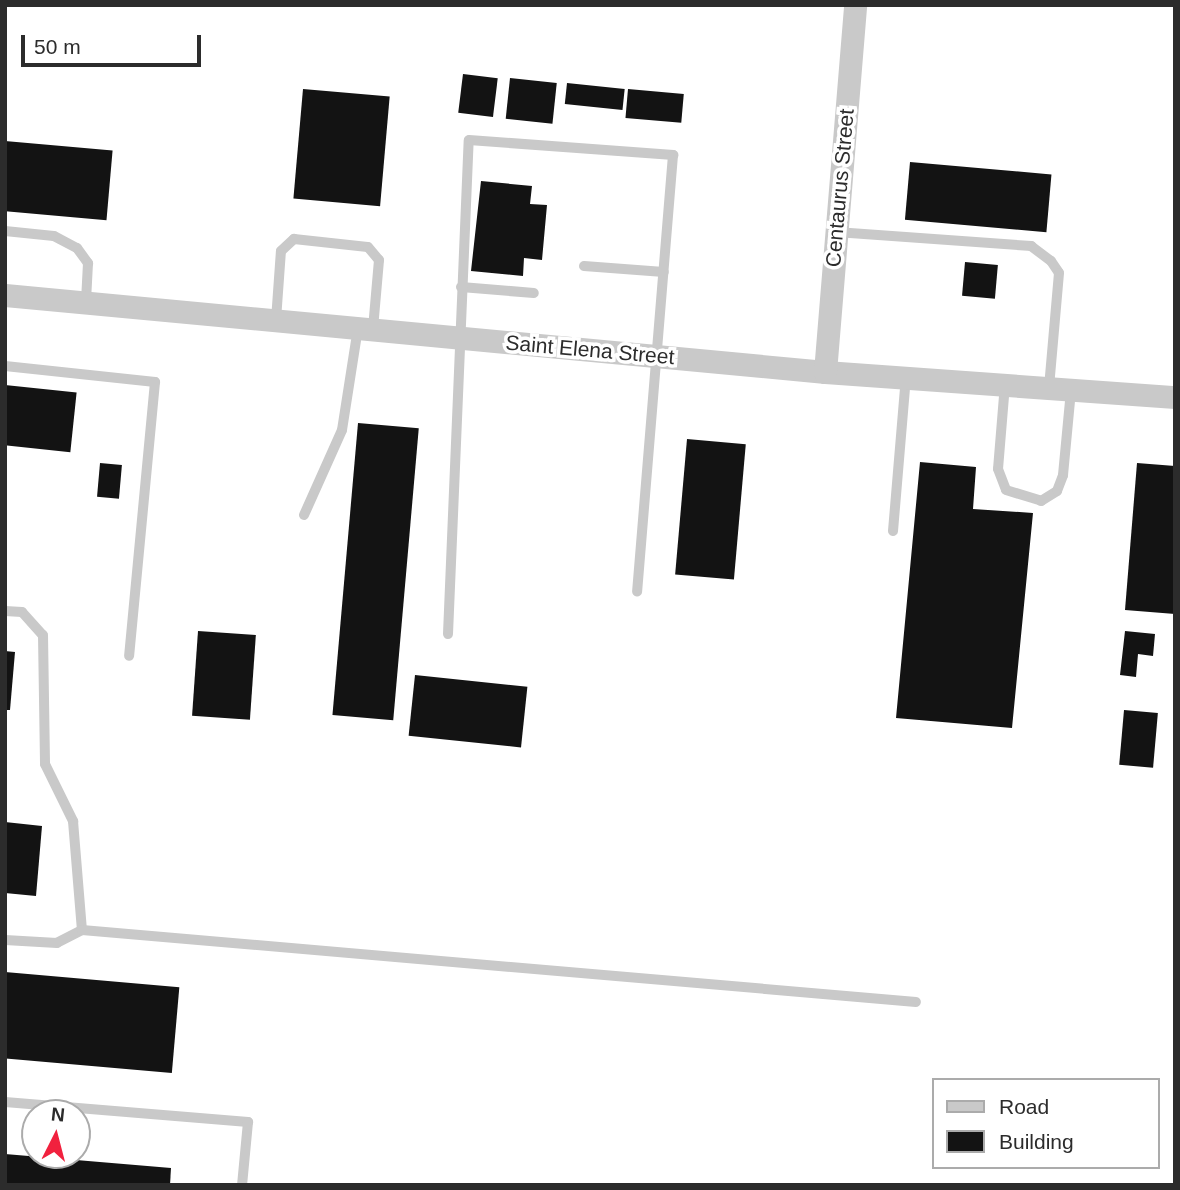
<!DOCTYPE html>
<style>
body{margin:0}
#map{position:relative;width:1180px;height:1190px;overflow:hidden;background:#fff;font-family:Helvetica,sans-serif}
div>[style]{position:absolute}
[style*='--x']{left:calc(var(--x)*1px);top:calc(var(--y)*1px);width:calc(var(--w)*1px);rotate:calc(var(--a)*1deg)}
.building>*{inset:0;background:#131313;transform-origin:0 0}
.lane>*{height:10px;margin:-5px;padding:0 5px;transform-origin:5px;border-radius:5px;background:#c9c9c9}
.street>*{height:23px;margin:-11.5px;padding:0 11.5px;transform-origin:11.5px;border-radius:11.5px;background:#c9c9c9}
span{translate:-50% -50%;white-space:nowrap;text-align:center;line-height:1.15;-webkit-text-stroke:7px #fff;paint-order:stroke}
.street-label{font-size:21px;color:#2c2c2c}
.frame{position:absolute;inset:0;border:7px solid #2c2c2c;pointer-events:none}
.legend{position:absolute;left:932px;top:1078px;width:228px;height:91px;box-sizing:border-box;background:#fff;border:2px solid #ababab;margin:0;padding:9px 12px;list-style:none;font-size:21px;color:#2c2c2c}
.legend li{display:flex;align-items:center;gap:14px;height:35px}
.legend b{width:35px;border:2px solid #ababab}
.north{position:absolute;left:21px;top:1099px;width:70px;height:70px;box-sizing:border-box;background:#fff;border:2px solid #ababab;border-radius:50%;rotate:6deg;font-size:19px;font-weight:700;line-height:28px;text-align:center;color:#2c2c2c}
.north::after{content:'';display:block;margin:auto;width:24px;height:32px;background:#f1213e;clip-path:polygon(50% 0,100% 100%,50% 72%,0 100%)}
.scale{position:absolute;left:21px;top:35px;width:180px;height:32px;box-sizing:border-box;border:4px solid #2c2c2c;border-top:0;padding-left:9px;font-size:21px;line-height:24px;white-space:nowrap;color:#2c2c2c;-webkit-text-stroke:5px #fff;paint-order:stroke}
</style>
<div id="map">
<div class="building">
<div style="left:463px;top:74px;width:35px;height:39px;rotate:7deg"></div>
<div style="left:510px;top:78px;width:47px;height:41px;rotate:6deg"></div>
<div style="left:567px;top:83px;width:58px;height:21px;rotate:6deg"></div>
<div style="left:303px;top:89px;width:87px;height:110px;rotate:5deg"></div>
<div style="left:628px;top:89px;width:56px;height:29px;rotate:5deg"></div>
<div style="left:5px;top:141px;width:108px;height:70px;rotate:5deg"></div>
<div style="left:910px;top:162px;width:142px;height:58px;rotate:5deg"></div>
<div style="clip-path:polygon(481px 181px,532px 186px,530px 204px,547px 205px,542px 260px,524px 258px,523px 276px,471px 271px)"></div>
<div style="left:965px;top:262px;width:33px;height:34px;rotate:5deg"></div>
<div style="left:5px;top:385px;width:72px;height:60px;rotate:6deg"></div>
<div style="left:358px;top:423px;width:61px;height:293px;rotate:5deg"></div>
<div style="left:687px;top:439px;width:59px;height:136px;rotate:5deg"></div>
<div style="clip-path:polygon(920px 462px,976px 467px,973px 509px,1033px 513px,1012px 728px,896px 718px)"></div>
<div style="left:100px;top:463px;width:22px;height:34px;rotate:5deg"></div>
<div style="clip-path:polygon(1137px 463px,1175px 466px,1175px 614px,1125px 610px)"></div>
<div style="left:198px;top:631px;width:58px;height:85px;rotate:4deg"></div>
<div style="clip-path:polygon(1125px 631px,1155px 634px,1153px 656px,1138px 654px,1136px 677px,1120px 675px)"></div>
<div style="clip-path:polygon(5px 651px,15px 652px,10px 710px,5px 710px)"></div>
<div style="left:415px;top:675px;width:113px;height:61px;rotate:6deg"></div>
<div style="left:1124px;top:710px;width:34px;height:55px;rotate:5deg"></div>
<div style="clip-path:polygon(5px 822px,42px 826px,36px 896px,5px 893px)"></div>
<div style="left:5px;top:972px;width:175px;height:86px;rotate:5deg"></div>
<div style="clip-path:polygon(5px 1154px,171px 1168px,170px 1185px,5px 1185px)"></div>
</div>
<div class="lane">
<div style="--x:5;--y:231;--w:49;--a:5.8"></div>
<div style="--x:54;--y:236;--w:26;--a:28"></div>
<div style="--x:77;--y:248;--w:19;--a:54"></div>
<div style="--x:88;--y:263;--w:39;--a:93"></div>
<div style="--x:836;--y:232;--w:196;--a:4.1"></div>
<div style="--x:1031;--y:246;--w:25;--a:37"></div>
<div style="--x:1051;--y:261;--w:14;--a:56"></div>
<div style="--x:1059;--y:273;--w:114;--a:95"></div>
<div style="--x:584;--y:266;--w:80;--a:4.3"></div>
<div style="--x:461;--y:287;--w:73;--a:4.7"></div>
<div style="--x:276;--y:320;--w:69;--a:-85.9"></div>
<div style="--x:281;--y:251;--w:18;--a:-43"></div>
<div style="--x:294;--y:239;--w:74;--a:6.2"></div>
<div style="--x:368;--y:247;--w:17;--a:50"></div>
<div style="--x:379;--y:260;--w:69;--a:95"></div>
<div style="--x:5;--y:366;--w:151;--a:6.1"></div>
<div style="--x:155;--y:382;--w:275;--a:95.4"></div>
<div style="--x:1005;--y:384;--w:85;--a:94.7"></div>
<div style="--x:998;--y:469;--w:22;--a:69"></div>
<div style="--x:1006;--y:490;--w:37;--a:17"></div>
<div style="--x:1041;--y:501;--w:19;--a:-32"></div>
<div style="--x:1057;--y:491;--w:17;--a:-69"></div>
<div style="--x:1063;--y:475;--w:85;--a:-84.6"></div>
<div style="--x:304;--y:515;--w:93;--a:-65.9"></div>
<div style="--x:342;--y:430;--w:103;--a:-81.1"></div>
<div style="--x:893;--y:531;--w:155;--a:-85.2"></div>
<div style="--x:5;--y:611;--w:17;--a:3"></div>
<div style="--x:22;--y:612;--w:31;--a:48"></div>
<div style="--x:43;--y:635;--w:129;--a:89.1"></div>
<div style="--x:45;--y:764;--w:64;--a:63.8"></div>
<div style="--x:73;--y:821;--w:109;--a:85.3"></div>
<div style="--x:82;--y:930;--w:28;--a:153"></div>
<div style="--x:57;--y:943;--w:52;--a:-176.7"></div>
<div style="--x:448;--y:634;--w:494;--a:-87.6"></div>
<div style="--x:469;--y:140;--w:205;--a:4.2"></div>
<div style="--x:673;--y:155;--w:438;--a:94.7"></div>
<div style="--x:82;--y:930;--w:837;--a:4.93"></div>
<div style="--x:5;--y:1102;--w:244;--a:4.7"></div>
<div style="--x:248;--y:1122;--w:63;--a:95.4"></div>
</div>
<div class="street">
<div style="--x:5;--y:295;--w:824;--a:5.36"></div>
<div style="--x:825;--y:372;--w:351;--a:4.1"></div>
<div style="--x:825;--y:372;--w:368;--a:-85.3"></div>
</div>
<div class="street-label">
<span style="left:840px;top:188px;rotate:-85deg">Centaurus Street</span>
<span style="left:590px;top:350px;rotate:5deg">Saint Elena Street</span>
</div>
<div class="frame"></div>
<ul class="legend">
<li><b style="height:9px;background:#c9c9c9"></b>Road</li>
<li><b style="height:19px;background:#131313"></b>Building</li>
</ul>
<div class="north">N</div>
<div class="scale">50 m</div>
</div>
